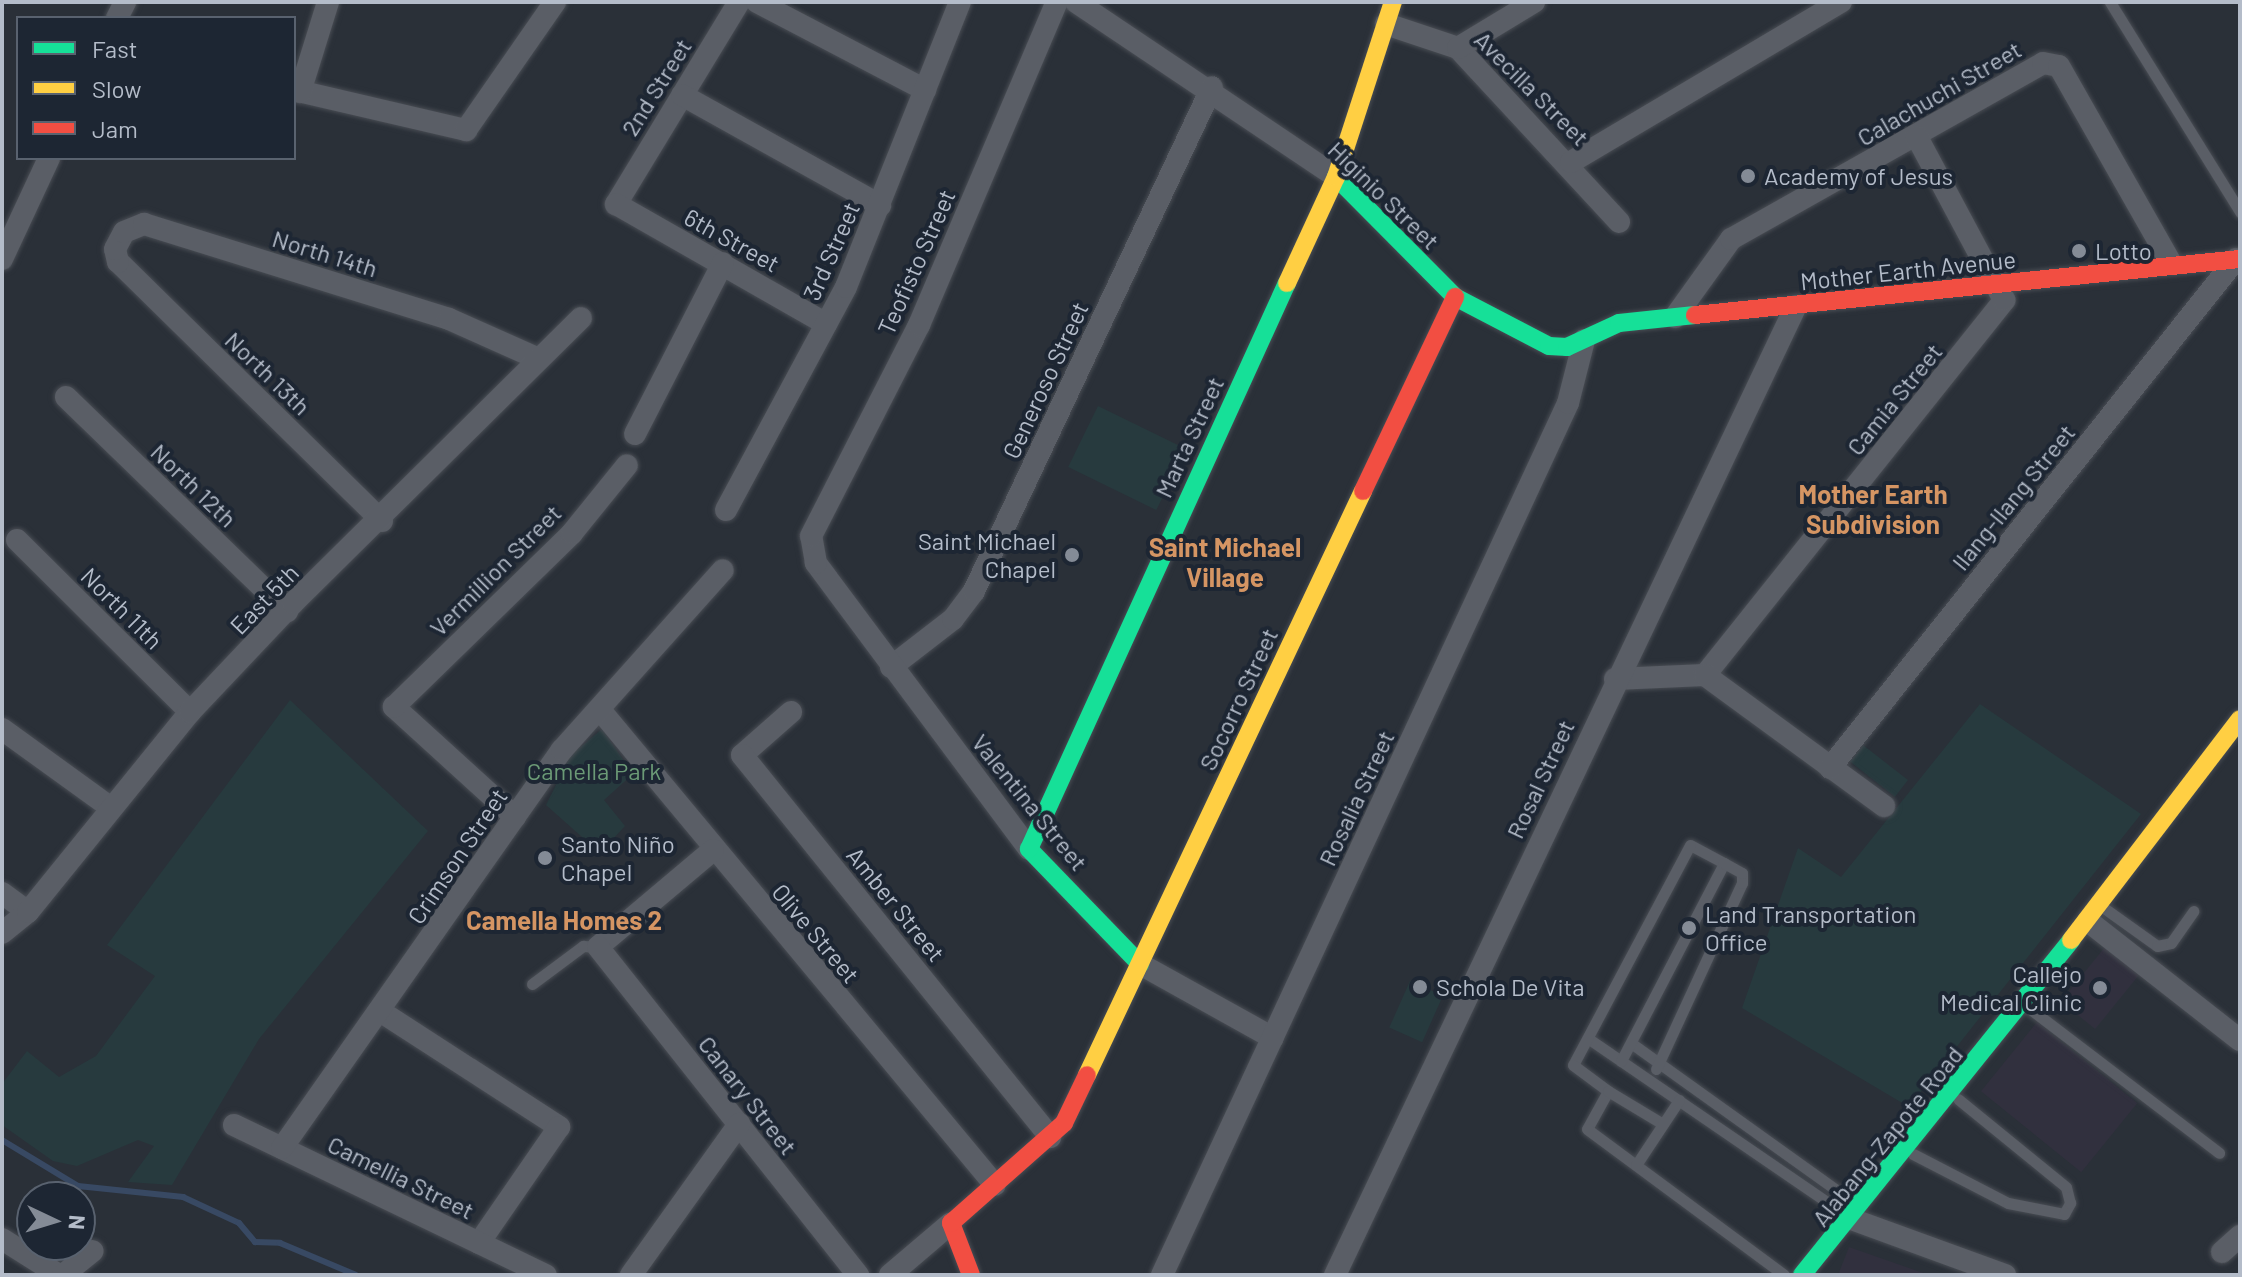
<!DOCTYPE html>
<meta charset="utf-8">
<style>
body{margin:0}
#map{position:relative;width:2242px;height:1277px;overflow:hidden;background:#2a3038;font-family:Barlow,sans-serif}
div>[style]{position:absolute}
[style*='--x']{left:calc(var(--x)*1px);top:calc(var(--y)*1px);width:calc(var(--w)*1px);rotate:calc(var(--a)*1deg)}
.medical>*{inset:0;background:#31303e;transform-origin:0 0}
.green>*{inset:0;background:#273a3e;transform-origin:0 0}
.stream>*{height:6px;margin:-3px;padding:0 3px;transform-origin:3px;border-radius:3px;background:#384963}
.roads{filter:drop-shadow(0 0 2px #484c53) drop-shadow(0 0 2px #484c53)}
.lane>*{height:11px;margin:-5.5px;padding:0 5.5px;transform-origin:5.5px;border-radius:5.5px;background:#5a5e66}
.street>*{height:22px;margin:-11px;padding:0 11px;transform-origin:11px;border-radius:11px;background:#5a5e66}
.fast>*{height:18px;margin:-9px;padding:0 9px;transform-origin:9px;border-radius:9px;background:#16e098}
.slow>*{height:18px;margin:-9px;padding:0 9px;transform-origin:9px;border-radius:9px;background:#ffcf43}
.jam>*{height:18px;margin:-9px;padding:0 9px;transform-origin:9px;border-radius:9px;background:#f24e42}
.dots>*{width:22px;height:22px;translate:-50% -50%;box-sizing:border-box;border:4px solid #1d2633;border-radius:50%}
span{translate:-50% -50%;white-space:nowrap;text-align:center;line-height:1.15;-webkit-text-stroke:8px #1d2633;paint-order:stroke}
.street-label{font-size:24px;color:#b4bcc9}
.poi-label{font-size:24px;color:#b4bcc9}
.left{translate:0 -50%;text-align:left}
.right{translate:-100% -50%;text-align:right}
.park-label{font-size:24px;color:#6b9a76}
.neighbourhood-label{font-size:26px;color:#d59563;font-weight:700}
.frame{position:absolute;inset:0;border:4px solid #b4bcc9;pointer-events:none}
.legend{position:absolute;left:16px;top:16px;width:280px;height:144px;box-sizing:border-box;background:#1d2633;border:2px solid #59626f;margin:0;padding:10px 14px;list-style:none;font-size:24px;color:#b4bcc9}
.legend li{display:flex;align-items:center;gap:16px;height:40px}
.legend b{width:40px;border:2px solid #59626f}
.north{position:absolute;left:16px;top:1181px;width:80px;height:80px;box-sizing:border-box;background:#1d2633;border:2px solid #59626f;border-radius:50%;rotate:94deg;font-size:22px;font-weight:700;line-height:32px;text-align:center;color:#b4bcc9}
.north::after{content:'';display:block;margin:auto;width:28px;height:36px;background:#848b96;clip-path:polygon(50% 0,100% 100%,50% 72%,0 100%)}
</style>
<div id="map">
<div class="medical">
<div style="left:2105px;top:947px;width:44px;height:70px;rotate:39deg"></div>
<div style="left:2037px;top:1022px;width:129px;height:89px;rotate:39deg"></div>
<div style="clip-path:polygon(1849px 1247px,1929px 1275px,1838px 1275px)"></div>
</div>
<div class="green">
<div style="left:1098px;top:406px;width:98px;height:68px;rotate:26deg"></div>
<div style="clip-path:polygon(290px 700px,428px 831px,259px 1039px,172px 1185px,128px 1182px,154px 1146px,138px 1140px,77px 1166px,53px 1161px,2px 1125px,2px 1084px,27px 1051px,59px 1077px,96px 1056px,155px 976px,107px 945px)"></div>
<div style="clip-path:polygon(1980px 704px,2141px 814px,1909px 1107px,1742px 1008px,1798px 848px,1841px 877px)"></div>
<div style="clip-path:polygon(602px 729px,633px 774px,604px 800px,625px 826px,600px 853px,546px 805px,571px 755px)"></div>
<div style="left:1863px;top:745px;width:57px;height:21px;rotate:38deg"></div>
<div style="left:1410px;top:981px;width:36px;height:51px;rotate:24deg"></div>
</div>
<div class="stream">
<div style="--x:2;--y:1140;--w:89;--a:31.2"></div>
<div style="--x:78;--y:1186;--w:106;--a:6"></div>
<div style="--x:183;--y:1197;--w:62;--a:24.9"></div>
<div style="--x:239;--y:1223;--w:25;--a:50"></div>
<div style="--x:255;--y:1242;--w:25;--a:2"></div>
<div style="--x:280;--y:1243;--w:82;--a:22.8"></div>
</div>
<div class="roads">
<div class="lane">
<div style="--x:2110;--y:2;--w:247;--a:58.2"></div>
<div style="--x:2104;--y:908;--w:65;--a:35.6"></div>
<div style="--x:2157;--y:946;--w:14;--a:-12"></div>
<div style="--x:2171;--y:943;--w:39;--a:-55"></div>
<div style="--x:532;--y:984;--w:64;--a:-36.7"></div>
<div style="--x:583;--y:946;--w:15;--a:4"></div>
<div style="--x:2029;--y:1008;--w:239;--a:37.3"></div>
<div style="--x:1589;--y:1039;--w:311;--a:34.4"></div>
<div style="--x:1631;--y:1043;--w:277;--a:35.6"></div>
<div style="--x:1621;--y:1061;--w:223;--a:-62.5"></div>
<div style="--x:1724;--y:863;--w:38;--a:-152"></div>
<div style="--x:1690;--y:845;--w:249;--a:118"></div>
<div style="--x:1573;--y:1065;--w:44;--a:36.6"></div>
<div style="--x:1608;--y:1091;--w:43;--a:118.9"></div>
<div style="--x:1587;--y:1129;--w:245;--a:36.5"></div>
<div style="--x:1656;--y:1069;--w:205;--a:-65.2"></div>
<div style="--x:1742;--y:883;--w:10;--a:-90"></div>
<div style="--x:1742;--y:873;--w:21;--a:-151"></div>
<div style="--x:1608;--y:1091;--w:64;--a:31"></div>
<div style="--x:1913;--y:1154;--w:107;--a:27.3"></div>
<div style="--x:2008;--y:1203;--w:57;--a:11.1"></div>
<div style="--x:2064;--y:1214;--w:13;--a:-61"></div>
<div style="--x:2070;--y:1203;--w:16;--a:-104"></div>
<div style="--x:2066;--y:1187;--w:139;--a:-140.8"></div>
<div style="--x:1636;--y:1165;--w:78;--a:-56.5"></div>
</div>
<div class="street">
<div style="--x:739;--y:2;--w:237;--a:121.3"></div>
<div style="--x:616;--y:204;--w:242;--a:29.7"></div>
<div style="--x:757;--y:2;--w:190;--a:27.6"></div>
<div style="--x:1076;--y:2;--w:313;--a:33.9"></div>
<div style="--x:117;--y:18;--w:18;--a:-63"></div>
<div style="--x:1386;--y:24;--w:76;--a:18.4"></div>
<div style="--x:1458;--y:48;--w:237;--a:47.2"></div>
<div style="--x:1458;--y:48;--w:89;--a:-31.2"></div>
<div style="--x:294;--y:90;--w:177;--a:13.1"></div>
<div style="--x:466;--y:130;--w:156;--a:-55.2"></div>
<div style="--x:300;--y:92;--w:94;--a:-72.7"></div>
<div style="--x:682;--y:95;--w:227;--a:29.1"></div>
<div style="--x:1571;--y:162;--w:314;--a:-30.7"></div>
<div style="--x:2;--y:259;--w:111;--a:-65"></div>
<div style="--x:1675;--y:317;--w:96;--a:-54.3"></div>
<div style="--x:1731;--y:239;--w:358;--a:-29.4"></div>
<div style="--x:2043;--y:63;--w:16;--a:11"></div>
<div style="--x:2059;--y:66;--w:227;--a:60.4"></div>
<div style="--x:66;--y:397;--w:308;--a:44.1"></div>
<div style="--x:635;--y:434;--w:192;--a:-62.8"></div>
<div style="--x:726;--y:510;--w:253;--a:-61.7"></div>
<div style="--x:846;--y:287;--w:307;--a:-68.2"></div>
<div style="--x:382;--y:521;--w:370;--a:-135.5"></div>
<div style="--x:118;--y:262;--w:13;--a:-103"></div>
<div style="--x:115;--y:249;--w:19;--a:-62"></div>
<div style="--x:124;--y:232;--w:22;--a:-22"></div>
<div style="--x:144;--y:224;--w:319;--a:17.3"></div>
<div style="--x:449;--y:319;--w:98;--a:24"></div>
<div style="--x:17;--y:540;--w:244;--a:44.8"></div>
<div style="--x:891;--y:667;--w:78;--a:-37.7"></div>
<div style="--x:953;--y:619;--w:35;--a:-53"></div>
<div style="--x:974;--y:591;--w:557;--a:-64.72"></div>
<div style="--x:1705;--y:675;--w:480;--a:-51.4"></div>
<div style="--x:2004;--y:300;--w:185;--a:-118.1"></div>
<div style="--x:1615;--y:679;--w:90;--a:-2.5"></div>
<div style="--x:1705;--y:675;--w:222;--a:36.2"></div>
<div style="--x:601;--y:711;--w:616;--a:50.27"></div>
<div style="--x:791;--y:712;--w:65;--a:138.7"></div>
<div style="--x:742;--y:755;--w:491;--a:51.1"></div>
<div style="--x:2;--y:729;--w:135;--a:35.9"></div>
<div style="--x:1830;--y:768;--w:651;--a:-51.42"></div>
<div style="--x:515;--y:817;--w:164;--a:-137.7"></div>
<div style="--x:394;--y:707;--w:249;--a:-44.3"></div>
<div style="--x:572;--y:533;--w:87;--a:-51"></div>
<div style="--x:1029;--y:849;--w:357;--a:-126.7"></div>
<div style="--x:816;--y:563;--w:27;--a:-100"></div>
<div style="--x:811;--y:536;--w:237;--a:-62.9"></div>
<div style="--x:919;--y:325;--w:351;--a:-66.9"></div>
<div style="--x:713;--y:850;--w:150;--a:139.9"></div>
<div style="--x:598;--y:947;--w:419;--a:51.6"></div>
<div style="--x:2;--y:893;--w:32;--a:36"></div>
<div style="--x:2088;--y:921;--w:193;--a:38.1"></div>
<div style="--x:2;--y:933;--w:33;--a:-39"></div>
<div style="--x:28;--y:912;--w:257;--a:-51"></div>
<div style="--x:190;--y:712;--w:150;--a:-46.6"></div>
<div style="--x:293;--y:603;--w:405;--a:-44.7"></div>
<div style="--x:1140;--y:964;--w:152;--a:29.1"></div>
<div style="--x:383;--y:1013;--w:210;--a:32.9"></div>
<div style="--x:559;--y:1127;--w:141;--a:124.6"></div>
<div style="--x:234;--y:1125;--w:346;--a:25.7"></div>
<div style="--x:282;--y:1148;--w:487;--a:-54.9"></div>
<div style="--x:562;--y:750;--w:241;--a:-48.2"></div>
<div style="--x:1854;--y:1220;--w:161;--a:20"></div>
<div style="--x:2;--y:1239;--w:67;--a:32.3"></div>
<div style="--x:2222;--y:1252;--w:24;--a:-42"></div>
<div style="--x:63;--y:1275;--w:38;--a:-39"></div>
<div style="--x:631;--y:1275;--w:186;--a:-54.4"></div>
<div style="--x:890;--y:1275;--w:80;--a:-40.4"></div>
<div style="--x:1162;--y:1275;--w:962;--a:-65.03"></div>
<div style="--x:1568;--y:403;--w:65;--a:-75.7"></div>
<div style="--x:1335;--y:1275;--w:1073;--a:-64.56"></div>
</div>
<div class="fast">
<div style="--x:1336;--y:177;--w:169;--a:45.2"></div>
<div style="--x:1455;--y:297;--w:106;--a:27.5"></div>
<div style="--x:1549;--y:346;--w:18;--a:3"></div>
<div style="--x:1567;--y:347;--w:57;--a:-24.8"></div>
<div style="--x:1619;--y:323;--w:76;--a:-6"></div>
<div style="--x:1140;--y:964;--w:160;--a:-134"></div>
<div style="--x:1029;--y:849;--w:622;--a:-65.5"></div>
<div style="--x:1802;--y:1275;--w:430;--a:-51.2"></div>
</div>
<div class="slow">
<div style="--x:1287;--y:283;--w:117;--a:-65.2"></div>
<div style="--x:1336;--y:177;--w:184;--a:-72"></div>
<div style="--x:2071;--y:940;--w:278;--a:-52.6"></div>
<div style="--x:1087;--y:1075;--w:646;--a:-64.7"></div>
</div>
<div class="jam">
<div style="--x:1695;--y:315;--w:548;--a:-5.87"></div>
<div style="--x:1363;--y:491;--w:215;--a:-64.6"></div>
<div style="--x:971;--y:1275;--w:56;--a:-111"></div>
<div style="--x:951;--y:1223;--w:151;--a:-41.5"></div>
<div style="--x:1064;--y:1123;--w:53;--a:-64.4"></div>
</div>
</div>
<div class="dots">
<div style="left:1748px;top:176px;background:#848b96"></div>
<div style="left:2079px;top:251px;background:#848b96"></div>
<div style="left:1072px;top:555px;background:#848b96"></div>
<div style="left:545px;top:858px;background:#848b96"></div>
<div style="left:1689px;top:928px;background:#848b96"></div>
<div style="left:1420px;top:987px;background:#848b96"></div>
<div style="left:2100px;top:988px;background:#848b96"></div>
</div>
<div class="street-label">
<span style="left:656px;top:87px;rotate:-58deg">2nd Street</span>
<span style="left:1532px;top:88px;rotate:45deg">Avecilla Street</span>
<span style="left:1939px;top:93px;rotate:-30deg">Calachuchi Street</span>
<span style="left:1384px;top:195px;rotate:44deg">Higinio Street</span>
<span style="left:732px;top:240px;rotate:29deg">6th Street</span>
<span style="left:831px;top:251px;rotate:-66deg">3rd Street</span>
<span style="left:325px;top:253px;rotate:17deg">North 14th</span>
<span style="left:916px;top:262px;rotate:-66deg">Teofisto Street</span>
<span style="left:1908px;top:270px;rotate:-6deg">Mother Earth Avenue</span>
<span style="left:268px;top:373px;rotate:44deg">North 13th</span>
<span style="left:1045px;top:380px;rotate:-65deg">Generoso Street</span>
<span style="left:1894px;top:399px;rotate:-51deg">Camia Street</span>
<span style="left:1189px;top:437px;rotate:-65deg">Marta Street</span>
<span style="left:194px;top:485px;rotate:44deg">North 12th</span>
<span style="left:2013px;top:497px;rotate:-51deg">Ilang-Ilang Street</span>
<span style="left:495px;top:570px;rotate:-45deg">Vermillion Street</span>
<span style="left:264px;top:599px;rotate:-46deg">East 5th</span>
<span style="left:122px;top:608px;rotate:45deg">North 11th</span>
<span style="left:1238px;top:699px;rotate:-65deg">Socorro Street</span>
<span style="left:1540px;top:779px;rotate:-65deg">Rosal Street</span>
<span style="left:1356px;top:798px;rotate:-65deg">Rosalia Street</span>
<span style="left:1030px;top:802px;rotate:51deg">Valentina Street</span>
<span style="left:457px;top:856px;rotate:-56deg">Crimson Street</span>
<span style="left:896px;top:904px;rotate:51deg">Amber Street</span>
<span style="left:816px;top:933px;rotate:50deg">Olive Street</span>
<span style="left:748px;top:1095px;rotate:52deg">Canary Street</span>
<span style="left:1887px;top:1136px;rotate:-51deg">Alabang-Zapote Road</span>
<span style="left:401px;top:1177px;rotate:26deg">Camellia Street</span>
</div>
<div class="poi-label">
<span class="left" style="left:1764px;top:176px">Academy of Jesus</span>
<span class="left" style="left:2095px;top:251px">Lotto</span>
<span class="right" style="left:1056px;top:555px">Saint Michael<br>Chapel</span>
<span class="left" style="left:561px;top:858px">Santo Niño<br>Chapel</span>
<span class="left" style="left:1705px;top:928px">Land Transportation<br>Office</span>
<span class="right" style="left:2082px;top:988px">Callejo<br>Medical Clinic</span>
<span class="left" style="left:1436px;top:987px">Schola De Vita</span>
</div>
<div class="park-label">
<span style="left:594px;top:771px">Camella Park</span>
</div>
<div class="neighbourhood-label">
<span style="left:1873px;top:509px">Mother Earth<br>Subdivision</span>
<span style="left:1225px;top:562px">Saint Michael<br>Village</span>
<span style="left:564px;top:920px">Camella Homes 2</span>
</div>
<div class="frame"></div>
<ul class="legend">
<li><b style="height:10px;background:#16e098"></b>Fast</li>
<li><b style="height:10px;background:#ffcf43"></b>Slow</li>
<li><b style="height:10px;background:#f24e42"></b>Jam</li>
</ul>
<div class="north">N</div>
</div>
